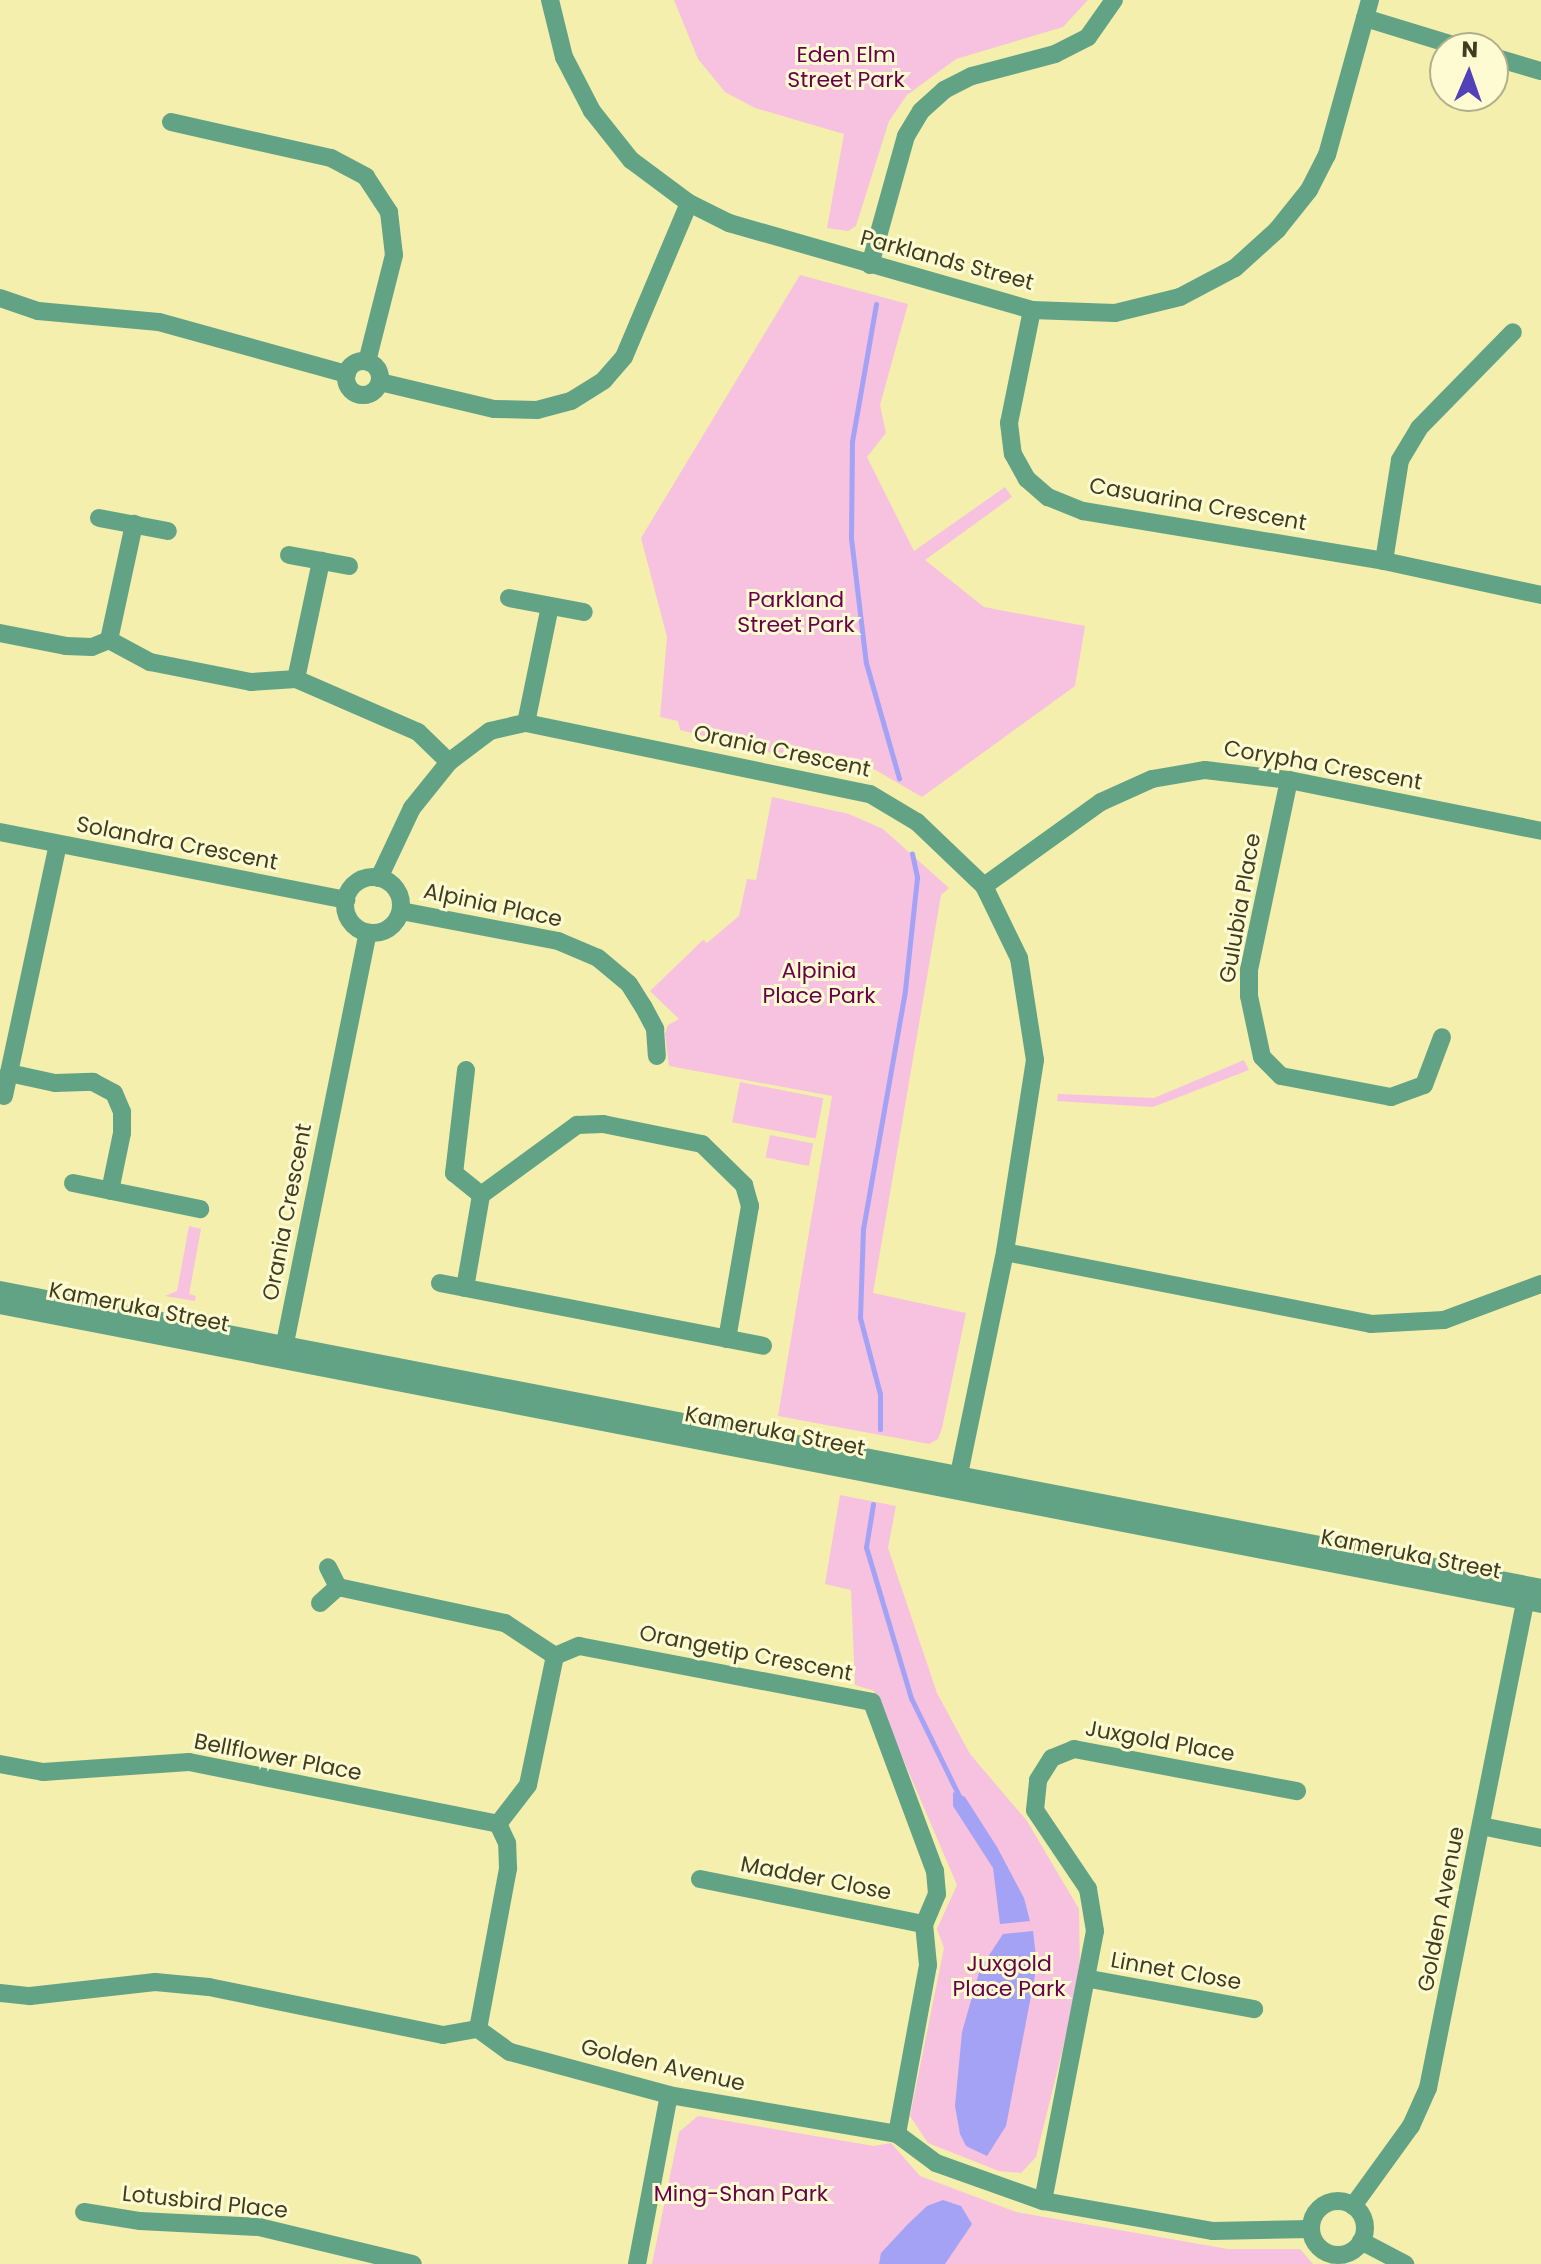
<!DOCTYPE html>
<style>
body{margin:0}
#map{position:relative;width:1541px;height:2264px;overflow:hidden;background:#f4efac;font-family:Poppins,sans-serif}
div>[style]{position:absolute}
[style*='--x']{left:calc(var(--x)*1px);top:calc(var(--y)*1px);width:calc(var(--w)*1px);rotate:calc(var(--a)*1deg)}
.green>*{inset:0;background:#f6c2df;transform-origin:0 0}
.water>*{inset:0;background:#a4a2f5}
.stream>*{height:5px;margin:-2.5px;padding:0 2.5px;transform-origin:2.5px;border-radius:2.5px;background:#a4a2f5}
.minor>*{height:18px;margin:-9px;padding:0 9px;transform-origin:9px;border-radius:9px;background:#62a386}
.minor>.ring{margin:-9px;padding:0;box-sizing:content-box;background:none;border:18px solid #62a386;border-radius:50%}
span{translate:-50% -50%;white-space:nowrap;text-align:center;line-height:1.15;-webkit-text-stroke:6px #fefbd3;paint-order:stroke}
.park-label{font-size:22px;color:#66004a}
.street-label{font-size:22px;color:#3f3c21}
.north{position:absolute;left:1429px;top:32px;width:80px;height:80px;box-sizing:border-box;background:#fefbd3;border:2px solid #b2af8c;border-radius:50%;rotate:2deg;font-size:22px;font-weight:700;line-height:32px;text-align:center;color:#3f3c21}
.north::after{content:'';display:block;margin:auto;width:28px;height:36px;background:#5341b8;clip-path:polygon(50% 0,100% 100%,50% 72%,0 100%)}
</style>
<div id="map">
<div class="green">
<div style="clip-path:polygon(674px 0,1088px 0,1063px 27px,956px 59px,907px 95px,889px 121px,856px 226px,848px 231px,827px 228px,844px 134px,755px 108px,725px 92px,698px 59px)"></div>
<div style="clip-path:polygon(800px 275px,908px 304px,880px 405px,886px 433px,867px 457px,914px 551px,1005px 487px,1012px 497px,925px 560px,984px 607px,1085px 626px,1075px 686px,922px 797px,858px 760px,794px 746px,784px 756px,680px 730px,678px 721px,660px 717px,667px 637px,641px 538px)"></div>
<div style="clip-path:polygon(772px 797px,849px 814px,883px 829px,949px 888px,941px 895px,873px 1293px,966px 1313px,942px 1428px,938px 1439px,929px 1444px,778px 1416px,832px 1096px,669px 1066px,665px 1034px,668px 1025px,679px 1019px,650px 991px,703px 940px,707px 943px,739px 916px,747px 879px,756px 880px)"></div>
<div style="clip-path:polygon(1244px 1060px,1249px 1070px,1153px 1107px,1057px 1101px,1058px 1094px,1154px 1098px)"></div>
<div style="left:740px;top:1082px;width:85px;height:41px;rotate:11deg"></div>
<div style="left:770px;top:1135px;width:44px;height:23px;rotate:11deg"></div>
<div style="clip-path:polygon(189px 1226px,201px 1229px,189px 1294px,196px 1296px,195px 1301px,165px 1296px,177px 1291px)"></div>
<div style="clip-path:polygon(840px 1495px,896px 1506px,888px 1548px,937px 1693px,970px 1754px,1027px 1821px,1079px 1909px,1080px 1979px,1036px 2157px,1021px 2173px,999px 2171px,928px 2143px,910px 2116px,944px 1948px,937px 1929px,957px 1885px,874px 1691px,855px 1685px,851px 1590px,825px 1584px)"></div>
<div style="clip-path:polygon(698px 2116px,874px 2146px,891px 2143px,920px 2176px,1016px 2212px,1228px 2249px,1300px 2249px,1313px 2264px,652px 2264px,679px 2132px)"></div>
</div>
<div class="water">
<div style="clip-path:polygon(953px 1792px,965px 1797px,997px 1847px,1024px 1898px,1030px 1921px,1000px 1924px,993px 1868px,953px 1806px)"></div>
<div style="clip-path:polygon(1033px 1931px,1037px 1965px,1006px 2126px,987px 2156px,966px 2146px,960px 2134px,955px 2106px,962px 2032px,980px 1969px,1003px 1934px)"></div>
<div style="clip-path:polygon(943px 2200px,961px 2206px,972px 2224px,945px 2264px,879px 2264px,881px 2253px,908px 2224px,927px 2206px)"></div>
</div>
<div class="stream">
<div style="--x:876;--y:304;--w:139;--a:99.9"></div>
<div style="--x:852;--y:441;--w:97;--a:90.6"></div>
<div style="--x:851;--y:538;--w:126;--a:83.2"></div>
<div style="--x:866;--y:663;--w:120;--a:74"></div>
<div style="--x:880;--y:1429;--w:35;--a:-90"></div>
<div style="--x:880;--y:1394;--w:79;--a:-104.7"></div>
<div style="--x:860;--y:1318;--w:89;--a:-88.1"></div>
<div style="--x:863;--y:1229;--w:243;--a:-80"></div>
<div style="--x:905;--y:990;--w:114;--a:-83.9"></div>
<div style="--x:917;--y:877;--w:24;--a:-102"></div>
<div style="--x:873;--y:1504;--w:44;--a:99.2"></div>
<div style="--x:866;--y:1547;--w:158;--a:73.4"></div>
<div style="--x:911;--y:1698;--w:111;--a:63.9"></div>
</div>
<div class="minor">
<div style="--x:550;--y:0;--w:59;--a:76.2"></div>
<div style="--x:564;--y:57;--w:61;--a:62.6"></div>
<div style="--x:592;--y:111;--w:63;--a:51.5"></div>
<div style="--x:631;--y:160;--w:72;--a:36.6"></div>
<div style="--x:689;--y:203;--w:45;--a:26.6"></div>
<div style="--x:729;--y:223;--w:315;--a:16"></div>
<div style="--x:1032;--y:310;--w:83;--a:2.1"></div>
<div style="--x:1115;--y:313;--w:67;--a:-13.8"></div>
<div style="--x:1180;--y:297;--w:62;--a:-27.8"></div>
<div style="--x:1235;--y:268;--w:57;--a:-42.1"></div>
<div style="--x:1277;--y:230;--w:51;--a:-51.3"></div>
<div style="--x:1309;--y:190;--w:39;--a:-63"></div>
<div style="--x:1327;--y:155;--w:161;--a:-74.5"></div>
<div style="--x:1365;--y:18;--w:102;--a:17"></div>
<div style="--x:1493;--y:57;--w:50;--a:16.3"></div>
<div style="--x:171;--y:122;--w:164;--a:12.7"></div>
<div style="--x:331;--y:158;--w:40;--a:28"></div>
<div style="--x:366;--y:177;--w:42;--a:56.7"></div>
<div style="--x:389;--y:212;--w:43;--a:83.4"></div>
<div style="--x:394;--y:255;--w:110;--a:104.2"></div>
<div style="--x:870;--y:265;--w:134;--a:-74.4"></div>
<div style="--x:906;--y:136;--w:29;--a:-59"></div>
<div style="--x:921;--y:111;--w:31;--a:-42"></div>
<div style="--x:944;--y:90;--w:31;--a:-27"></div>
<div style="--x:972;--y:76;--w:86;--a:-14.8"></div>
<div style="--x:1055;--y:54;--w:37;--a:-27"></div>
<div style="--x:1088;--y:37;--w:45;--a:-54.9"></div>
<div style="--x:0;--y:298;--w:40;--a:18.9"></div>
<div style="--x:38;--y:311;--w:121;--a:5.2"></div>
<div style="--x:159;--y:322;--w:195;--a:15.5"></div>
<div style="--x:1032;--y:310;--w:115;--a:101.5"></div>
<div style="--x:1009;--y:423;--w:31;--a:83"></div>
<div style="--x:1013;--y:454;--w:29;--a:61"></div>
<div style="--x:1027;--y:479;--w:28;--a:41"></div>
<div style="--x:1048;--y:497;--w:38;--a:22"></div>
<div style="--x:1083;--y:511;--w:305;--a:9.4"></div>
<div style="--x:1384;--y:561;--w:161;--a:12.2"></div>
<div class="ring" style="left:346px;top:361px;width:16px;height:16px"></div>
<div style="--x:380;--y:382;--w:117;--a:13.3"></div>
<div style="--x:494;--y:409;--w:43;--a:1.3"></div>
<div style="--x:537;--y:410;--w:35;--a:-15"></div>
<div style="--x:571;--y:401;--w:39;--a:-32"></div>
<div style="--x:604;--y:380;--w:30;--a:-49"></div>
<div style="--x:624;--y:357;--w:167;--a:-67.1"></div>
<div style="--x:99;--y:518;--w:70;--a:10.7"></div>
<div style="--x:289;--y:555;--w:61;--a:10.4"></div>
<div style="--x:1384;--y:561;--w:102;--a:-81"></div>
<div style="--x:1400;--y:460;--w:37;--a:-59"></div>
<div style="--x:1419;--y:428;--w:134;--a:-45.6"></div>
<div style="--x:509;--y:598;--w:76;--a:10.6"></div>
<div style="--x:0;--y:633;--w:67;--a:11.1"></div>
<div style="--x:66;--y:646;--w:26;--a:2"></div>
<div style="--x:92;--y:647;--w:18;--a:-22"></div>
<div style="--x:109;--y:640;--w:47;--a:28.2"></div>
<div style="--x:150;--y:662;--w:103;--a:11.2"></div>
<div style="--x:251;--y:682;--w:45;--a:-3.8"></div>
<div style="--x:296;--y:679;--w:133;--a:23.5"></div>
<div style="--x:418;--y:732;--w:43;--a:44.1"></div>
<div style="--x:109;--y:640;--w:119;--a:-77.8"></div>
<div style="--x:296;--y:679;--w:121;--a:-78"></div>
<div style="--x:526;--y:723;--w:119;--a:-78.4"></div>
<div style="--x:1289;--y:780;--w:194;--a:101.9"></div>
<div style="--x:1249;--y:970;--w:26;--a:90"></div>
<div style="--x:1249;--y:996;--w:62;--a:78"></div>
<div style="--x:1262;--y:1057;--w:27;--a:45"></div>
<div style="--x:1281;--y:1076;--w:112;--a:10.8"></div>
<div style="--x:1391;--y:1097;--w:35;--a:-20"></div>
<div style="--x:1424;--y:1085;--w:51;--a:-69.4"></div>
<div style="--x:0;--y:832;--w:353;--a:11.1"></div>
<div style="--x:58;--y:844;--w:234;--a:102.1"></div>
<div style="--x:9;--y:1073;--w:47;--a:12.3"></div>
<div style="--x:55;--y:1083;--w:38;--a:-2"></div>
<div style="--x:93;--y:1082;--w:24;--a:28"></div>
<div style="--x:114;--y:1093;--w:21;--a:67"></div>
<div style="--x:122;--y:1112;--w:21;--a:90"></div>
<div style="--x:122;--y:1133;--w:59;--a:101.7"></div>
<div class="ring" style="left:345px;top:877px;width:38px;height:38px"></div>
<div style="--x:379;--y:878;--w:77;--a:-64.8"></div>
<div style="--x:412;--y:808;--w:59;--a:-51.2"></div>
<div style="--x:449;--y:762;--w:51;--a:-37.1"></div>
<div style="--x:490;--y:731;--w:37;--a:-13"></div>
<div style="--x:526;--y:723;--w:351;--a:11.7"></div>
<div style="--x:870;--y:794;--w:55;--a:30.8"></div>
<div style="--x:917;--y:822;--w:93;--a:43.7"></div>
<div style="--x:984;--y:886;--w:80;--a:64.1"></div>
<div style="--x:1019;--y:958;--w:103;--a:81.1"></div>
<div style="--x:1035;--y:1060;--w:194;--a:98.9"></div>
<div style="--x:1005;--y:1252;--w:237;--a:101.7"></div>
<div style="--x:984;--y:886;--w:144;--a:-35.7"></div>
<div style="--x:1101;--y:802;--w:56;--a:-24.3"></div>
<div style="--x:1152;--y:779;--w:54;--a:-9.6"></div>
<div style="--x:1205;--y:770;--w:85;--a:6.8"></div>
<div style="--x:1289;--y:780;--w:257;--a:11.4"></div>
<div style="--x:401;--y:911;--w:160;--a:10.8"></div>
<div style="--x:558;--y:941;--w:43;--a:23"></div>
<div style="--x:598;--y:958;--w:40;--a:40"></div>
<div style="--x:629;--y:984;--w:26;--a:58"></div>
<div style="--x:643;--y:1006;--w:26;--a:62"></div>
<div style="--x:655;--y:1029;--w:27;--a:86"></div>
<div style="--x:466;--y:1070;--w:104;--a:96.6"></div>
<div style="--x:454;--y:1173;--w:35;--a:39"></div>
<div style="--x:4;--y:1096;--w:24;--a:-78"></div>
<div style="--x:73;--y:1183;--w:130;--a:11.6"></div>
<div style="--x:1005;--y:1252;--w:373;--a:11.1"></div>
<div style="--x:1371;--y:1324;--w:73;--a:-3.1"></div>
<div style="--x:1444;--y:1320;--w:103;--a:-20.4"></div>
<div style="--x:440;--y:1283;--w:329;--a:11"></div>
<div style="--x:465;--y:1288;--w:94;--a:-80.2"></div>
<div style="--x:481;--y:1195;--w:119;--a:-36.1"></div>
<div style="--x:577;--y:1125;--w:26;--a:-2"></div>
<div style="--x:603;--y:1124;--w:101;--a:11.4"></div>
<div style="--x:702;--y:1144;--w:59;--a:44.3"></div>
<div style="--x:744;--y:1185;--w:22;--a:74"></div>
<div style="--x:750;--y:1206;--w:135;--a:99.8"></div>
<div style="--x:0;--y:1290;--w:1570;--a:10.94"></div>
<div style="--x:0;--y:1305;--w:1570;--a:10.98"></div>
<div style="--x:283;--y:1353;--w:429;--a:-78.6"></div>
<div style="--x:338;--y:1587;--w:171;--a:12.2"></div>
<div style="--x:505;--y:1623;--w:60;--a:33.4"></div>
<div style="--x:320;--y:1603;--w:24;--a:-42"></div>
<div style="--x:338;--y:1587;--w:22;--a:-117"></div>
<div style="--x:0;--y:1764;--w:44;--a:10.5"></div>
<div style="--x:43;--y:1772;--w:146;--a:-3.9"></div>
<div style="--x:189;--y:1762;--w:315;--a:11.3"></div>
<div style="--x:1481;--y:1826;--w:61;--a:11.3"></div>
<div style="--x:700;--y:1879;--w:228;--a:11.4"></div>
<div style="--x:1090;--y:1979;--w:167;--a:10.4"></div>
<div style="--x:0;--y:1993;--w:30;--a:6"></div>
<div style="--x:30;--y:1996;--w:126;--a:-6.4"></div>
<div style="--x:155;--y:1982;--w:54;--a:5.3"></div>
<div style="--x:209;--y:1987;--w:239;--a:11.6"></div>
<div style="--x:443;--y:2035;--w:36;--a:-10"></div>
<div style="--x:478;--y:2029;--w:39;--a:36"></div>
<div style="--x:510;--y:2052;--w:165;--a:15.1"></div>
<div style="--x:669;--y:2095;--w:231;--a:9.7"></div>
<div style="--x:897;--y:2134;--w:49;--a:36.6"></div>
<div style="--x:936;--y:2163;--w:114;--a:19.6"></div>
<div style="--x:1043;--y:2201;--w:173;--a:10"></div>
<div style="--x:1213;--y:2231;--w:98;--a:-1.2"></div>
<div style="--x:478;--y:2029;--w:164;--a:-79.4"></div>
<div style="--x:508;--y:1868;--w:25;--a:-92"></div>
<div style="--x:507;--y:1843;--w:21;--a:-115"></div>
<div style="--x:498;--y:1824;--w:49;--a:-52.4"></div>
<div style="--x:528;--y:1785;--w:132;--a:-78.2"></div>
<div style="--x:555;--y:1656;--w:26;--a:-23"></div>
<div style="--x:579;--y:1646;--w:298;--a:10.8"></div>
<div style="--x:872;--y:1702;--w:180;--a:69.6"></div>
<div style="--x:935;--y:1871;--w:23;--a:85"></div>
<div style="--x:937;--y:1894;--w:33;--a:113"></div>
<div style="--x:924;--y:1924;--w:41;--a:84.4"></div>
<div style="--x:928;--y:1965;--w:172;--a:100.4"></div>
<div style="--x:1043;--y:2201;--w:275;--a:-79.1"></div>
<div style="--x:1095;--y:1931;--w:43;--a:-99.5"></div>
<div style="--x:1088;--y:1889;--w:95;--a:-123.9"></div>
<div style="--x:1035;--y:1810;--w:30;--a:-84"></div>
<div style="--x:1038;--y:1780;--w:26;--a:-58"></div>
<div style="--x:1052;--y:1758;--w:24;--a:-22"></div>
<div style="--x:1074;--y:1749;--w:227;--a:10.7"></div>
<div class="ring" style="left:1311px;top:2201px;width:36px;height:36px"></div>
<div style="--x:1353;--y:2206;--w:99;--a:-54.1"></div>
<div style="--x:1411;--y:2126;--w:42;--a:-65.9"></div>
<div style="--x:1428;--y:2088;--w:497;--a:-78.7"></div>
<div style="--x:84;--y:2212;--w:57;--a:9.1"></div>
<div style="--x:140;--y:2221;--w:119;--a:2.9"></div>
<div style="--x:259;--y:2227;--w:158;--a:13.5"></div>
<div style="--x:1361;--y:2241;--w:50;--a:27.6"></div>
<div style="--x:637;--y:2264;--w:172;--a:-79.3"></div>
</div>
<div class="park-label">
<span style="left:846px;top:67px">Eden Elm<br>Street Park</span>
<span style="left:796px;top:612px">Parkland<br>Street Park</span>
<span style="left:819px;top:983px">Alpinia<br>Place Park</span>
<span style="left:1009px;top:1976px">Juxgold<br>Place Park</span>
<span style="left:741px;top:2194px">Ming-Shan Park</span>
</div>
<div class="street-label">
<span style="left:947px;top:260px;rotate:15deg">Parklands Street</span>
<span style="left:1198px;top:504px;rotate:10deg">Casuarina Crescent</span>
<span style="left:782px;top:751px;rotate:12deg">Orania Crescent</span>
<span style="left:1323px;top:765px;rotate:10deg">Corypha Crescent</span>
<span style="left:177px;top:843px;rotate:11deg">Solandra Crescent</span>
<span style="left:493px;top:905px;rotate:12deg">Alpinia Place</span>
<span style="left:1240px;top:908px;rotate:-80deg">Gulubia Place</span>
<span style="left:287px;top:1212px;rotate:-79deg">Orania Crescent</span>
<span style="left:139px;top:1307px;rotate:11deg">Kameruka Street</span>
<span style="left:775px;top:1431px;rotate:11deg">Kameruka Street</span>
<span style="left:1411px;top:1554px;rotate:11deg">Kameruka Street</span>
<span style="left:746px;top:1653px;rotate:11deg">Orangetip Crescent</span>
<span style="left:1160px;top:1741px;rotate:10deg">Juxgold Place</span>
<span style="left:278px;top:1757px;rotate:11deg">Bellflower Place</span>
<span style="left:816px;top:1878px;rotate:11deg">Madder Close</span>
<span style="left:1441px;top:1909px;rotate:-79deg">Golden Avenue</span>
<span style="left:1176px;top:1971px;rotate:10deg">Linnet Close</span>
<span style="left:663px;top:2065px;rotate:13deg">Golden Avenue</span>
<span style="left:205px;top:2202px;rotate:6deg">Lotusbird Place</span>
</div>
<div class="north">N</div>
</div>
